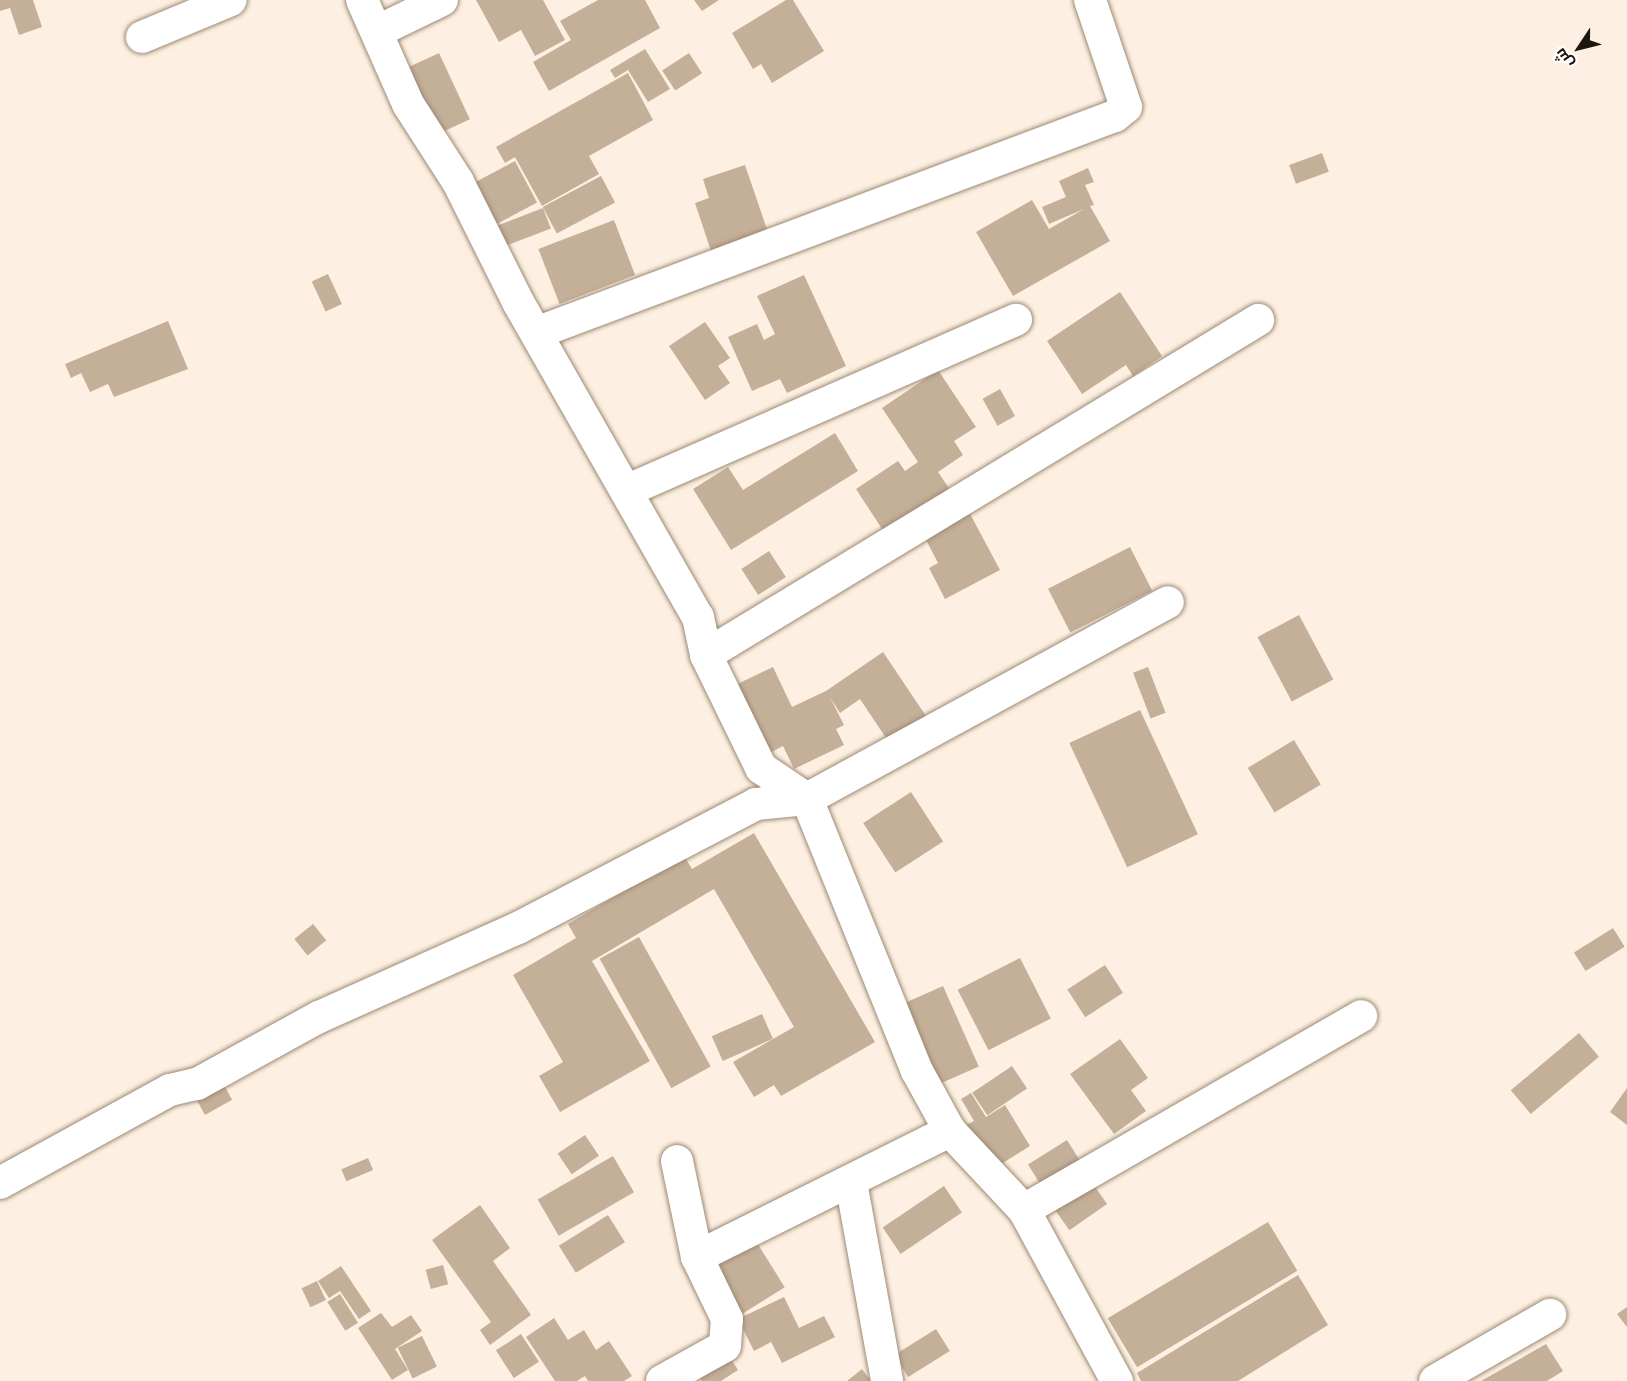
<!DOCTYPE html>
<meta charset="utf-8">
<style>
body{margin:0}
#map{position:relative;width:1627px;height:1381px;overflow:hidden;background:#fdf0e2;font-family:"Fira Sans",Cairo,sans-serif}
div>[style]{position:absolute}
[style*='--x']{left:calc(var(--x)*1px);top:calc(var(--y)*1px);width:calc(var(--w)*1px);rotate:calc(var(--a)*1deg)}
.building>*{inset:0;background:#c4af99;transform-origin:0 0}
.roads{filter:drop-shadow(0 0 2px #9c8973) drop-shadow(0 0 2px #9c8973)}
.minor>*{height:32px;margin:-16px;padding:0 16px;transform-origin:16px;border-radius:16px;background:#fff}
span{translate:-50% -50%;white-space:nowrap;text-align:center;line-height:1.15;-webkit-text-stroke:4.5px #fff;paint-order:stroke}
.north{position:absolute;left:1549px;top:18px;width:60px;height:60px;-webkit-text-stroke:4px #fff;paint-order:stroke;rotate:235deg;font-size:16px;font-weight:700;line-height:24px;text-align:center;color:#1d160e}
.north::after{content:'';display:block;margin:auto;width:21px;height:27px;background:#1d160e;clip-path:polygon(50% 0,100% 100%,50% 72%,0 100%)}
</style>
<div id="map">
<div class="building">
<div style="clip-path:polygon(0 0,33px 0,42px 27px,19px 35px,10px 8px,0 11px)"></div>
<div style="clip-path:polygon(476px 0,543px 0,565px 40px,535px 56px,521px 30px,499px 42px)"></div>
<div style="clip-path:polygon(598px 0,645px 0,660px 28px,549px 91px,533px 62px,571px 40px,560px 21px)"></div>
<div style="clip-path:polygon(694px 0,719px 0,702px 11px)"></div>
<div style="clip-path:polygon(786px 0,793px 0,824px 51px,772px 83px,761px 64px,753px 69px,732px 33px)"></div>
<div style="clip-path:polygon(645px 49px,670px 89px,648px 102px,628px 70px,615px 78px,610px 70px)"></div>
<div style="left:439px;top:53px;width:73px;height:41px;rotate:65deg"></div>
<div style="left:689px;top:53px;width:24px;height:32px;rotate:57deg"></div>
<div style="clip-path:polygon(628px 73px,653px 120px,589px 156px,599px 174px,542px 206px,515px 157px,505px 163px,496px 147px)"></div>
<div style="left:1322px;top:153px;width:20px;height:35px;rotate:70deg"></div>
<div style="left:515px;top:161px;width:47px;height:55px;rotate:62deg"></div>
<div style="clip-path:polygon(745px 165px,771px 241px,714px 260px,695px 203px,709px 198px,703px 179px)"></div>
<div style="clip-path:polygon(1088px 168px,1094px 182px,1085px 185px,1094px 205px,1090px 206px,1110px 241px,1013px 296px,976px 232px,1032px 200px,1049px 229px,1084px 209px,1049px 224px,1042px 207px,1066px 197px,1059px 181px)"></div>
<div style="left:601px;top:176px;width:30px;height:66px;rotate:62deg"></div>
<div style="left:543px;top:208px;width:22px;height:58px;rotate:69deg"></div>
<div style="left:614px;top:220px;width:59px;height:81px;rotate:69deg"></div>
<div style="left:328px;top:274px;width:33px;height:18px;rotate:65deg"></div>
<div style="clip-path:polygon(804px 275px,846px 366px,787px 393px,780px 379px,752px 391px,728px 337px,757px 324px,764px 340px,775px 334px,757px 296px)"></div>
<div style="clip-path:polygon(1120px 292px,1162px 356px,1133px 376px,1126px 365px,1082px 394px,1047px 341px)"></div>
<div style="clip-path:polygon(168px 321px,188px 369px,114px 397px,108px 384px,90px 392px,81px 373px,71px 378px,65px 364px)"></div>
<div style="clip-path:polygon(705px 322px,730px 358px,718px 366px,730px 383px,705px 400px,669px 346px)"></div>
<div style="clip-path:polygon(938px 370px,976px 427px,954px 441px,963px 455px,938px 472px,951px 491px,886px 535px,856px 489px,898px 461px,905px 471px,918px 462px,882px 408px)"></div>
<div style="left:1000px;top:389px;width:31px;height:20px;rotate:61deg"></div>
<div style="clip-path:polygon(835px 433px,858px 471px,731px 550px,693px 489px,728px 467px,743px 490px)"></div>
<div style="clip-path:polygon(968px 510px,1000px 570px,945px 599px,929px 568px,938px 563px,923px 534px)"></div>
<div style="left:1130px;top:547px;width:49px;height:92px;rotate:63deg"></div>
<div style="left:769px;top:551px;width:31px;height:33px;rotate:57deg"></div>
<div style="left:1299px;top:615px;width:73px;height:47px;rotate:62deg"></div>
<div style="clip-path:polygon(883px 652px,926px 716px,888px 741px,860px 699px,840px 713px,830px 697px,844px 725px,836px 729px,844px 745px,794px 769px,783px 746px,764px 756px,731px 687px,773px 667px,792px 707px,826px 691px)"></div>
<div style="left:1148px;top:667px;width:49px;height:16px;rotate:69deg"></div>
<div style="left:1140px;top:710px;width:137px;height:78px;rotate:65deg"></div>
<div style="left:1294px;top:740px;width:52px;height:54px;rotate:59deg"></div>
<div style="left:911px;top:792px;width:59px;height:57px;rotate:57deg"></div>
<div style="clip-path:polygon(754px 833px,875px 1042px,781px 1096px,774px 1085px,754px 1097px,733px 1062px,794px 1027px,714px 889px,592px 961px,650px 1061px,560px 1112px,539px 1076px,563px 1062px,513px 975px,576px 938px,568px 924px,684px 856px,692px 869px)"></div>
<div style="left:313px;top:924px;width:21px;height:24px;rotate:51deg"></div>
<div style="left:1613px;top:928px;width:22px;height:46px;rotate:58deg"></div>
<div style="left:639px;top:937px;width:148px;height:45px;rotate:61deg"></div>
<div style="left:1020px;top:958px;width:68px;height:70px;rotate:63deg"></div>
<div style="left:1105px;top:965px;width:33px;height:45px;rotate:57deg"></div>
<div style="left:943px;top:986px;width:88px;height:45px;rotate:66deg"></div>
<div style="left:762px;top:1014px;width:27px;height:55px;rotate:66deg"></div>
<div style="left:1579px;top:1033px;width:31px;height:89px;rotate:50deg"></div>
<div style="clip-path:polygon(1120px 1039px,1148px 1078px,1131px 1090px,1146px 1111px,1114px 1134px,1070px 1074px)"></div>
<div style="left:1012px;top:1066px;width:27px;height:48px;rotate:56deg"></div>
<div style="left:220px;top:1078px;width:25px;height:31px;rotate:61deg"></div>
<div style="clip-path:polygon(1627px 1088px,1627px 1125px,1610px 1112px)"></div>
<div style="clip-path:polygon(971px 1093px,986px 1117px,1005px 1105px,1030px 1146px,990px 1171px,963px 1127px,974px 1121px,961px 1099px)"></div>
<div style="left:585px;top:1135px;width:25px;height:33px;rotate:56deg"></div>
<div style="left:1067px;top:1140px;width:25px;height:46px;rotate:58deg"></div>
<div style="left:613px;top:1156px;width:42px;height:87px;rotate:60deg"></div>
<div style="left:368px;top:1158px;width:13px;height:29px;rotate:67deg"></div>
<div style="left:1091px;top:1181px;width:28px;height:46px;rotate:55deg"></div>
<div style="left:944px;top:1186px;width:32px;height:74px;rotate:56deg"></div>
<div style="clip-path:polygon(480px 1205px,510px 1248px,493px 1261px,531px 1315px,490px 1345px,480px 1330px,491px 1322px,432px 1240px)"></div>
<div style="left:608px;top:1215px;width:32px;height:58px;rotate:58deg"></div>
<div style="left:1268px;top:1222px;width:57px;height:187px;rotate:59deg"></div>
<div style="left:754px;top:1238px;width:58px;height:52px;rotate:58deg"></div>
<div style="left:443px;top:1265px;width:20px;height:18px;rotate:75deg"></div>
<div style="clip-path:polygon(341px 1266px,371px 1311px,359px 1319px,340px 1291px,329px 1298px,318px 1281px)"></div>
<div style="clip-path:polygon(1298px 1275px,1328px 1325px,1238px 1381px,1141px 1381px,1137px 1373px)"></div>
<div style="left:317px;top:1281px;width:21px;height:17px;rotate:65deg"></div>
<div style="left:340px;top:1294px;width:34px;height:15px;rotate:58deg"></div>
<div style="clip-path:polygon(784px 1297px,799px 1328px,824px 1316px,835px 1337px,782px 1363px,771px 1342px,754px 1351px,738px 1319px)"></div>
<div style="clip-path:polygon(1627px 1307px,1627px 1327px,1617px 1314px)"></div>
<div style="clip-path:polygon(381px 1313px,392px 1327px,411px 1315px,422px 1331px,395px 1349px,408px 1370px,392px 1380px,358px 1328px)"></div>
<div style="clip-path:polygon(554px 1318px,568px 1340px,584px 1330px,596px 1350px,609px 1341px,632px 1376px,624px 1381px,588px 1381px,585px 1376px,577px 1381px,555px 1381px,526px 1337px)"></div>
<div style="left:936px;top:1329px;width:26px;height:49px;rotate:58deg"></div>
<div style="left:521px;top:1334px;width:33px;height:30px;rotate:57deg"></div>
<div style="left:422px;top:1336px;width:34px;height:27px;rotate:64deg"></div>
<div style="clip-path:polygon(1546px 1344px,1563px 1371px,1547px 1381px,1481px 1381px)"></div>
<div style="clip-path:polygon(729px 1356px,738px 1370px,721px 1381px,702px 1381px,699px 1376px)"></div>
<div style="clip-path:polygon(862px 1369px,871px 1381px,847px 1381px)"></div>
</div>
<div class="roads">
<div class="minor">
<div style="--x:362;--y:0;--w:114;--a:66.1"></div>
<div style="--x:408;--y:104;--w:93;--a:57.3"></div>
<div style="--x:458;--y:182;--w:134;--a:63.4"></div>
<div style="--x:518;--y:302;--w:363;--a:60.3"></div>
<div style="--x:698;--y:617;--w:39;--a:78"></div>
<div style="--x:706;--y:655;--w:126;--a:64"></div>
<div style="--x:761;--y:768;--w:55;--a:34"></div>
<div style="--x:807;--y:799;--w:293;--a:68"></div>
<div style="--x:917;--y:1071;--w:68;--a:61.2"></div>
<div style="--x:950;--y:1131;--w:108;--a:46.9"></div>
<div style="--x:1024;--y:1210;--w:195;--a:61.5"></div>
<div style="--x:378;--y:31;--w:71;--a:-25.8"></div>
<div style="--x:142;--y:37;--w:96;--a:-22.6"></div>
<div style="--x:536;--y:333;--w:618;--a:-20.55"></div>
<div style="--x:1115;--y:116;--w:14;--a:-39"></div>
<div style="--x:1126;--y:107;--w:113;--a:-108.6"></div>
<div style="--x:626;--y:491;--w:426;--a:-23.7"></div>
<div style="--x:706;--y:655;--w:646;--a:-31.25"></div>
<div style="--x:851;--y:1182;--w:202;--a:79.7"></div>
<div style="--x:0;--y:1183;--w:194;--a:-28.7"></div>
<div style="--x:170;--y:1090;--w:28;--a:-13"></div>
<div style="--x:197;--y:1084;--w:139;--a:-28.8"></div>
<div style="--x:319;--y:1017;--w:218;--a:-24.1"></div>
<div style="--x:518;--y:928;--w:268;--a:-27.5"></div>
<div style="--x:756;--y:804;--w:51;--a:-5.6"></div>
<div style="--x:807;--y:799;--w:411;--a:-28.6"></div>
<div style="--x:1024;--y:1210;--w:389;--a:-29.9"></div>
<div style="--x:697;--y:1257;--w:283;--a:-26.5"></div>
<div style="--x:662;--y:1381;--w:72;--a:-29.1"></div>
<div style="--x:725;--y:1346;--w:27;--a:-86"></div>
<div style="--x:727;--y:1319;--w:69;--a:-115.8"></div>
<div style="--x:697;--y:1257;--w:98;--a:-101.8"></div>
<div style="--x:1435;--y:1381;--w:133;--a:-29.9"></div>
</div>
</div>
<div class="north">ش</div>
</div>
